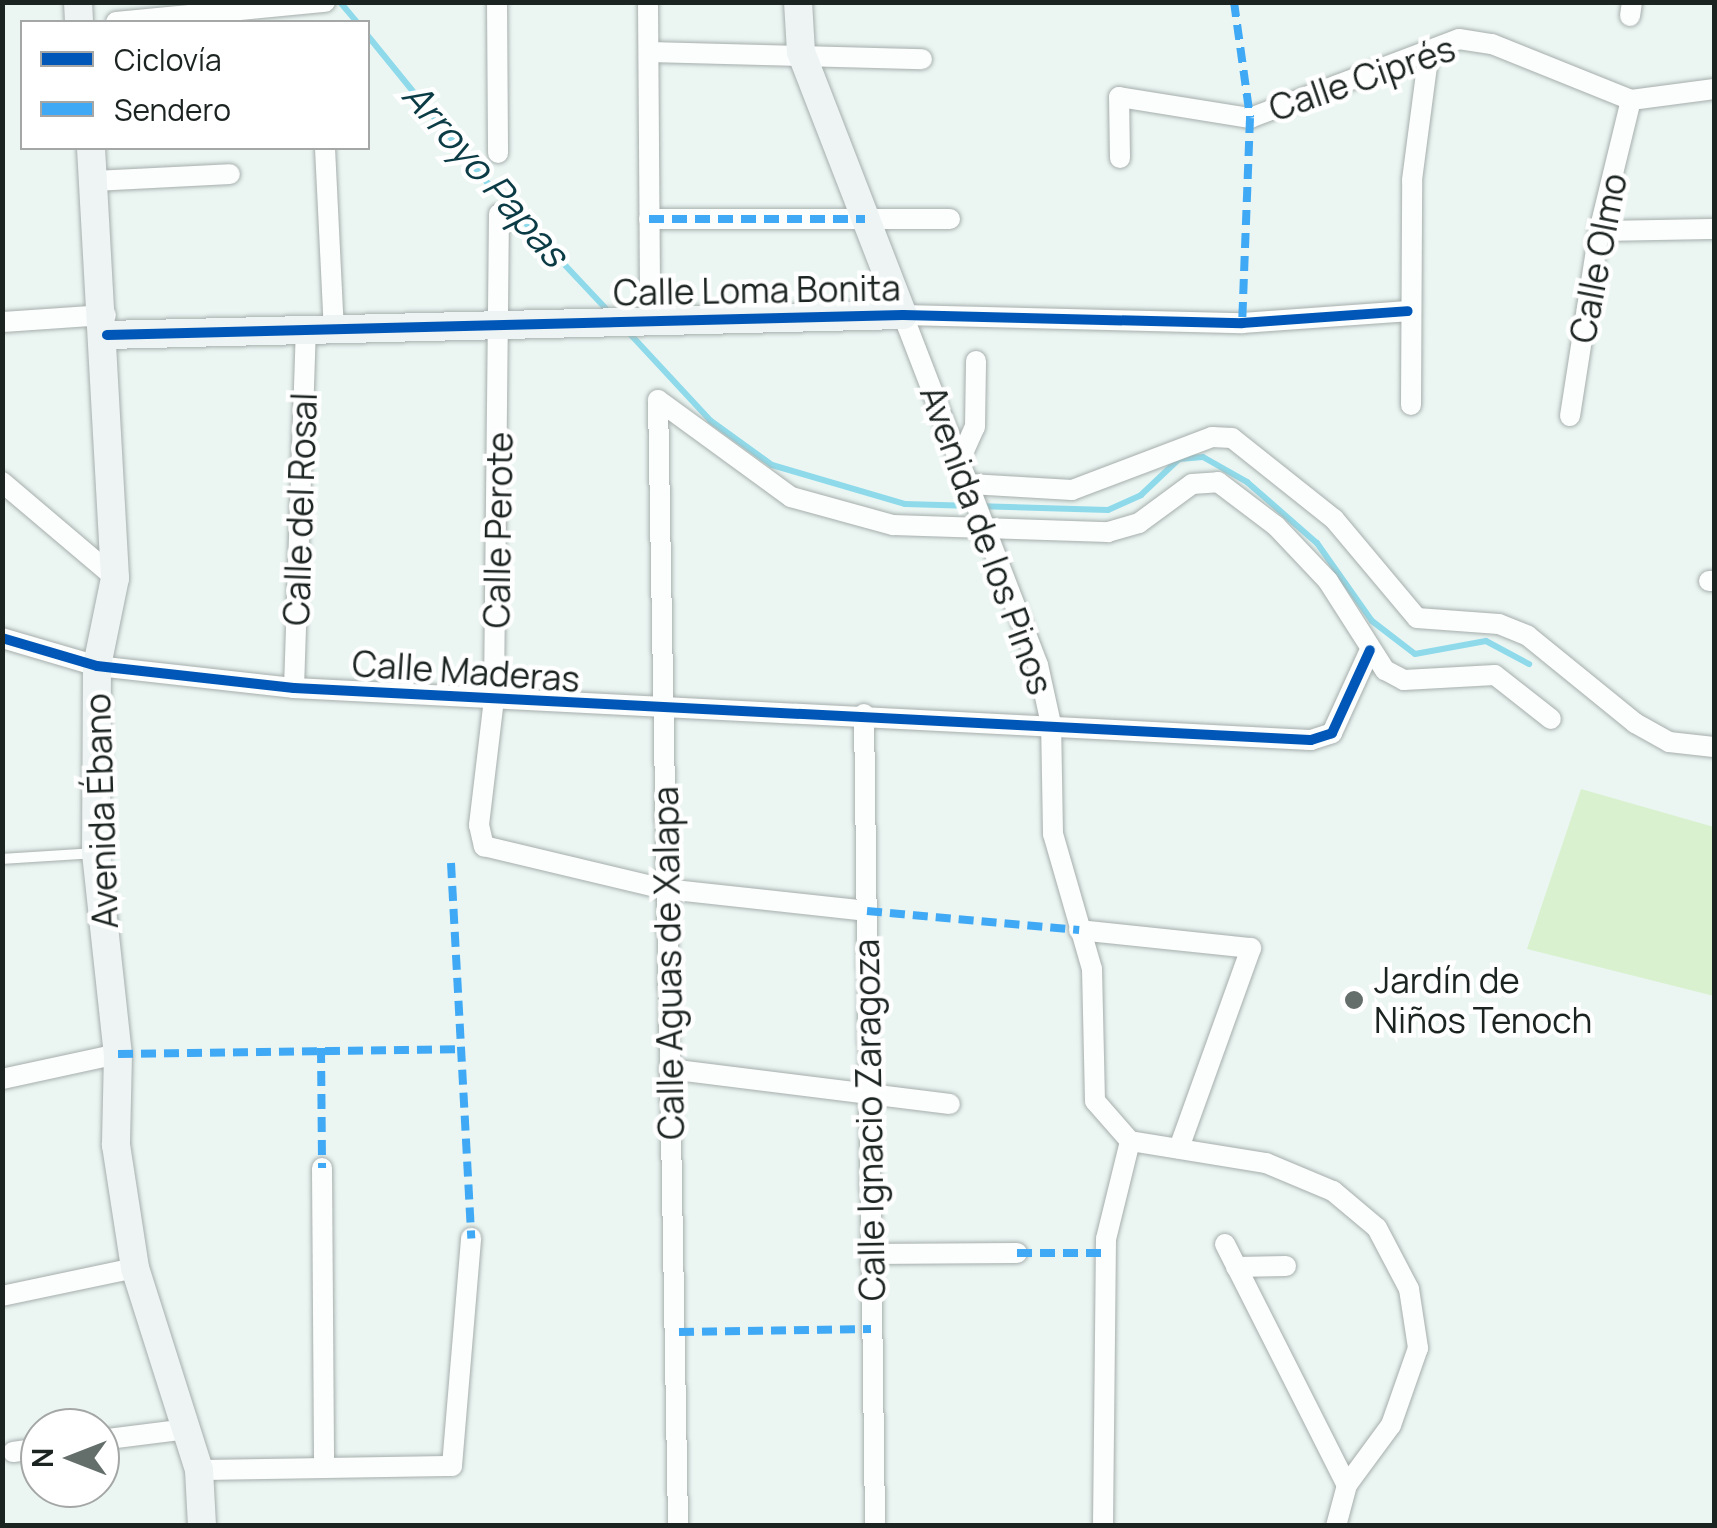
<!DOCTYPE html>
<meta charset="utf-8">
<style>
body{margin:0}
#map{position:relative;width:1717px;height:1528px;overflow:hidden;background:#ebf6f3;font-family:Manrope,sans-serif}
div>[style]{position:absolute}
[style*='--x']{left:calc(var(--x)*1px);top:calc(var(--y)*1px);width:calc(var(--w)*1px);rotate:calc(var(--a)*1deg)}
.green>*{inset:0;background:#d9f1cf}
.stream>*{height:6px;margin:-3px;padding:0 3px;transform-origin:3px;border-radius:3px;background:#8fdaea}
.roads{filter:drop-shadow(0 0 2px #a6aeac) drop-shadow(0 0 2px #a6aeac)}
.lane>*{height:10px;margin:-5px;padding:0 5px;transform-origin:5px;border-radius:5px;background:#fcfefd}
.street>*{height:20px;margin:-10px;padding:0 10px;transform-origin:10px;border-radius:10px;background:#fcfefd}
.secondary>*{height:28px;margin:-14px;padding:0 14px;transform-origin:14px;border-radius:14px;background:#eef4f4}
.quiet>*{height:8px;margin-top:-4px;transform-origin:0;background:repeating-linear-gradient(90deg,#3fa9f5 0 15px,transparent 0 23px)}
.cycleway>*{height:10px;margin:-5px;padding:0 5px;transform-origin:5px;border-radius:5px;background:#0057b8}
.dots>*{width:28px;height:28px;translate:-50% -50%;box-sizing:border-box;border:5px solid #fff;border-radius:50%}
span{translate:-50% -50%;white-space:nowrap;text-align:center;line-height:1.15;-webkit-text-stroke:9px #fff;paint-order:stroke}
.street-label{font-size:35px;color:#1c2421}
.poi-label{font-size:35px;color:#1c2421}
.left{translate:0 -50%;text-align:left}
.water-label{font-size:38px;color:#0b3c46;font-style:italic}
.frame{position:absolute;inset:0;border:5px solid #1c2421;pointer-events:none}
.legend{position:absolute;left:20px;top:20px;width:350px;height:130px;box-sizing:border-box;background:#fff;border:2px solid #a4a7a6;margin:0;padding:12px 18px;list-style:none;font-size:30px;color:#1c2421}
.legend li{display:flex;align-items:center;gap:20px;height:50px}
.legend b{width:50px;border:2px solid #a4a7a6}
.north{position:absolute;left:20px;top:1408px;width:100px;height:100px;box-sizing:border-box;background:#fff;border:2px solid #a4a7a6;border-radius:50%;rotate:270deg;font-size:28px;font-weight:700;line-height:40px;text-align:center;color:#1c2421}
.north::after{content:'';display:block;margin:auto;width:35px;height:45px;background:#646e6a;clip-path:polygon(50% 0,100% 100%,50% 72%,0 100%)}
</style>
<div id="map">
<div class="green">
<div style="clip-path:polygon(1581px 789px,1714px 827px,1714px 996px,1527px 949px)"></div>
</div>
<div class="stream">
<div style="--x:340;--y:2;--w:26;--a:50"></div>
<div style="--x:368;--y:36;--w:187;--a:50.9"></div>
<div style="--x:486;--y:181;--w:175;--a:46.8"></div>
<div style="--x:631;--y:335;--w:117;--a:47.1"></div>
<div style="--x:711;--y:421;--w:75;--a:35.8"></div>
<div style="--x:772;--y:465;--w:139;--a:16.3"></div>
<div style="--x:905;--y:504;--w:203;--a:1.7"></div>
<div style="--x:1108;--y:510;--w:36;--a:-24"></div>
<div style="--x:1141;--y:495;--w:52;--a:-43.5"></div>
<div style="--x:1179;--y:459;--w:24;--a:-5"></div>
<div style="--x:1203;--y:457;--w:51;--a:29.6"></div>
<div style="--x:1247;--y:482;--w:93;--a:41.1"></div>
<div style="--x:1317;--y:543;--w:95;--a:54.8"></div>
<div style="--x:1372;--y:621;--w:54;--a:37.5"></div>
<div style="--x:1415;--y:654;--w:72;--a:-10.4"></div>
<div style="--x:1486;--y:641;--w:49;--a:28.1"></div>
</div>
<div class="roads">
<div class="lane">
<div style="--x:2;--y:859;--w:93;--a:-3.7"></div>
</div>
<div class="street">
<div style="--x:497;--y:2;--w:151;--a:89.6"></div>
<div style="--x:648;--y:2;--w:318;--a:89.6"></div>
<div style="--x:1630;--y:16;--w:14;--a:-82"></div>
<div style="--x:116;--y:22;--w:210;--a:-5.5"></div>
<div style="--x:650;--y:52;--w:272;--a:1.5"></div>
<div style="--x:325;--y:148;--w:182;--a:87.2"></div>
<div style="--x:1120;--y:158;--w:61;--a:-90.9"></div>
<div style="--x:1119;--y:97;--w:133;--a:9.1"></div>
<div style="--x:1250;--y:118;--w:223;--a:-20.7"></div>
<div style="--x:1459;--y:39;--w:33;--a:9"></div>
<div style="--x:1492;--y:44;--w:150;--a:21.9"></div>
<div style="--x:1631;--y:100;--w:84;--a:-7.5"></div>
<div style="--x:94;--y:181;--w:136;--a:-2.9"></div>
<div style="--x:499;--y:214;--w:485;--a:90.6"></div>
<div style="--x:494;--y:699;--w:127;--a:96.8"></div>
<div style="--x:479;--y:825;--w:22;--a:77"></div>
<div style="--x:484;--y:846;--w:186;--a:13.4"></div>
<div style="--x:665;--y:889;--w:203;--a:6.2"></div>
<div style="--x:649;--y:219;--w:301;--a:0"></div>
<div style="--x:1599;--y:231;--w:115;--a:-1"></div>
<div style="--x:2;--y:322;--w:104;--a:-3.9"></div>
<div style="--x:658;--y:400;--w:1126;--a:88.98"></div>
<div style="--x:658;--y:400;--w:165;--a:36.1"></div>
<div style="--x:791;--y:497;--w:106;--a:15.4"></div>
<div style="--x:893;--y:525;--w:215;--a:1.9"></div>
<div style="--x:1108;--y:532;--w:32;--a:-16"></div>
<div style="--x:1139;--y:523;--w:66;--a:-36.3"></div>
<div style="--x:1192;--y:484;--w:26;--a:-4"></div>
<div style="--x:1218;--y:482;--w:73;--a:37.2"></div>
<div style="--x:1276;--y:526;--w:76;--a:46.6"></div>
<div style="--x:1328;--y:581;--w:106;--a:57.4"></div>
<div style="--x:1385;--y:670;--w:21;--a:28"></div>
<div style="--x:1404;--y:680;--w:91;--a:-3.1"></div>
<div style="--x:1495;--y:675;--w:71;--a:38.2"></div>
<div style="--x:1411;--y:405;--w:225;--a:-89.7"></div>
<div style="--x:1412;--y:180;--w:130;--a:-82.5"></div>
<div style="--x:1570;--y:416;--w:187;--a:-81.1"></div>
<div style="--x:1599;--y:231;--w:135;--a:-76.3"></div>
<div style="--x:960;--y:460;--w:36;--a:-66"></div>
<div style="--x:975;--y:427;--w:66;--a:-89.1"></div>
<div style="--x:2;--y:482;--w:148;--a:40.3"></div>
<div style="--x:970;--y:484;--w:102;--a:3.4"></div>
<div style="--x:1072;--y:490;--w:150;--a:-20.7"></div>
<div style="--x:1212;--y:437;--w:20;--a:3"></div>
<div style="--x:1232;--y:438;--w:130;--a:38.5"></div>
<div style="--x:1334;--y:519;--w:129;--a:50"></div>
<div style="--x:1417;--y:618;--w:82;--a:4.2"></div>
<div style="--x:1499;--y:624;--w:31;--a:22"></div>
<div style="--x:1528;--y:636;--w:138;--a:39.1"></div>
<div style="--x:1635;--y:723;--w:39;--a:29"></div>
<div style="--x:1669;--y:742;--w:45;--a:6.3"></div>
<div style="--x:1709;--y:581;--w:5;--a:0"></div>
<div style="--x:2;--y:638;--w:99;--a:16.4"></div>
<div style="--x:97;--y:666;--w:198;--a:6.4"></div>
<div style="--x:294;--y:688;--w:1018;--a:2.93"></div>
<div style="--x:1311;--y:740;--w:22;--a:-18"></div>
<div style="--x:1332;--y:733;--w:91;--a:-65.4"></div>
<div style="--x:294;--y:688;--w:357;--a:-88.1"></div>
<div style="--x:864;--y:714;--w:812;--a:89.22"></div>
<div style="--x:1079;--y:930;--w:173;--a:6"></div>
<div style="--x:1251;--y:948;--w:213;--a:109.8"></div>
<div style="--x:669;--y:1069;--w:283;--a:7.1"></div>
<div style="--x:2;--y:1079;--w:119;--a:-12.2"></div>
<div style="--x:1130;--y:1141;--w:53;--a:-131.2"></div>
<div style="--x:1095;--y:1101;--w:132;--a:-91.3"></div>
<div style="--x:1092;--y:969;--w:141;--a:-106.1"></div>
<div style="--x:1053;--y:834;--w:110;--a:-91"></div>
<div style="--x:1051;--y:724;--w:60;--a:-102.4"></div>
<div style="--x:1038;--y:665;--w:375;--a:-111.1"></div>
<div style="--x:903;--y:315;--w:339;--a:1.4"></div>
<div style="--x:1242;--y:323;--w:166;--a:-4.1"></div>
<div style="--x:1130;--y:1141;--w:138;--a:9.2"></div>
<div style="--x:1266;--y:1163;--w:73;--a:22.7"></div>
<div style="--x:1333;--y:1191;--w:57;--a:40.1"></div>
<div style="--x:1377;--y:1228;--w:69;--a:62.3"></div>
<div style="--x:1409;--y:1289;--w:60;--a:81.3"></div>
<div style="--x:1418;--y:1348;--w:82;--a:109.3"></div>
<div style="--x:1391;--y:1425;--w:74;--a:126.3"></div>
<div style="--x:1347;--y:1485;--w:42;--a:105"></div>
<div style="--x:322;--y:1168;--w:297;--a:89.6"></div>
<div style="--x:1225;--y:1244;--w:270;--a:63.2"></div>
<div style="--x:870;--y:1254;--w:147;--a:-0.4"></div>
<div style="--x:1236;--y:1267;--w:50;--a:-1.1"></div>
<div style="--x:2;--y:1296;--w:136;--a:-11.9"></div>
<div style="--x:100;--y:1440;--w:88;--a:-7.2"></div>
<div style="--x:13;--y:1452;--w:27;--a:-8"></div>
<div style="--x:199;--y:1470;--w:253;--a:-0.9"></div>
<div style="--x:452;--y:1466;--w:229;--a:-85.2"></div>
<div style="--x:1103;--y:1526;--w:287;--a:-89.4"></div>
<div style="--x:1106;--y:1239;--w:101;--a:-76.2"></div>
</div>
<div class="secondary">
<div style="--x:78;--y:2;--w:20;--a:87"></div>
<div style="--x:91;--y:148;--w:431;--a:86.8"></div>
<div style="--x:115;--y:578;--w:90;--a:101.6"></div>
<div style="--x:97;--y:666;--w:187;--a:90.3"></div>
<div style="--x:96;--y:853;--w:202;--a:83.8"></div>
<div style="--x:118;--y:1054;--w:91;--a:91.3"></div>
<div style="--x:116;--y:1145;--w:124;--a:81.2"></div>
<div style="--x:135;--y:1268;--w:212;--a:72.4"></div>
<div style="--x:199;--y:1470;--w:56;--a:86.9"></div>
<div style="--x:107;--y:335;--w:796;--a:-1.44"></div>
<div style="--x:903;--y:315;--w:282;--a:-111.2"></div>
<div style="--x:801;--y:52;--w:50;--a:-93.4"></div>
</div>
</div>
<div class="quiet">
<div style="--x:1234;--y:2;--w:117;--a:82.1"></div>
<div style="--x:1250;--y:118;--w:205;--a:92.2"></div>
<div style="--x:649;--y:219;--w:216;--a:0"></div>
<div style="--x:451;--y:863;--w:376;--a:86.9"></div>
<div style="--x:867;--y:911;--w:213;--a:5.1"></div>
<div style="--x:321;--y:1048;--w:120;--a:89.5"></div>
<div style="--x:118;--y:1054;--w:339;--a:-0.8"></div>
<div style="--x:1017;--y:1253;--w:88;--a:0"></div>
<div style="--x:679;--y:1332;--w:192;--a:-0.9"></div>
</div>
<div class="cycleway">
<div style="--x:107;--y:335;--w:796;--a:-1.44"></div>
<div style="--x:903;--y:315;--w:339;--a:1.4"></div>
<div style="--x:1242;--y:323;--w:166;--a:-4.1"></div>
<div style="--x:2;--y:638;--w:99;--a:16.4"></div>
<div style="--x:97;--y:666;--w:198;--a:6.4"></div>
<div style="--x:294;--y:688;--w:1018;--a:2.93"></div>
<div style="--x:1311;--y:740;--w:22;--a:-18"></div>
<div style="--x:1332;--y:733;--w:91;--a:-65.4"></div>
</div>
<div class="dots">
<div style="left:1354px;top:1000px;background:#646e6a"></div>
</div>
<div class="street-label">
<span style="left:1362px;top:78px;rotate:-19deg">Calle Ciprés</span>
<span style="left:1598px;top:258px;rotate:-79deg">Calle Olmo</span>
<span style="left:757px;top:290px;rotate:-1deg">Calle Loma Bonita</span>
<span style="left:300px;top:509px;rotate:-88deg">Calle del Rosal</span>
<span style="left:498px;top:530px;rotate:-89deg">Calle Perote</span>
<span style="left:987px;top:540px;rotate:70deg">Avenida de los Pinos</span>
<span style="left:466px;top:671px;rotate:4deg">Calle Maderas</span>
<span style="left:101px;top:811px;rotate:-92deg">Avenida Ébano</span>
<span style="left:668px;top:963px;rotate:-91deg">Calle Aguas de Xalapa</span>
<span style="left:869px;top:1120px;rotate:-91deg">Calle Ignacio Zaragoza</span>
</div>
<div class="poi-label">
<span class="left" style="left:1374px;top:1000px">Jardín de<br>Niños Tenoch</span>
</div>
<div class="water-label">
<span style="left:486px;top:174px;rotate:49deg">Arroyo Papas</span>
</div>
<div class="frame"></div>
<ul class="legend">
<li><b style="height:12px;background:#0057b8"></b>Ciclovía</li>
<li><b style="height:12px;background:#3fa9f5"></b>Sendero</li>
</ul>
<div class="north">N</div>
</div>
